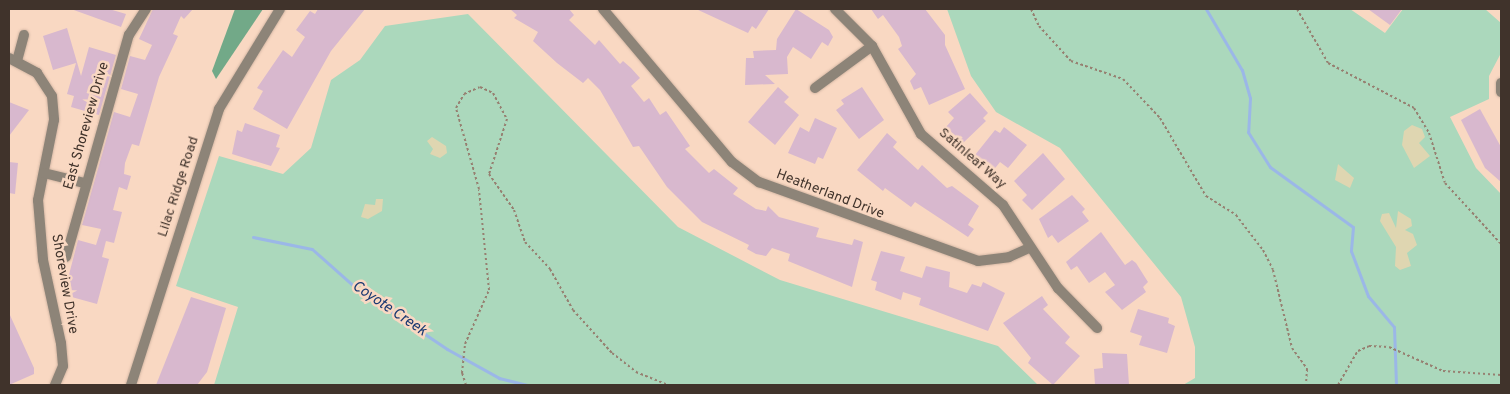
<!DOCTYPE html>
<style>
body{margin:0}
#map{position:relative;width:1510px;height:394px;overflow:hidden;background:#f9d8c2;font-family:Overpass,sans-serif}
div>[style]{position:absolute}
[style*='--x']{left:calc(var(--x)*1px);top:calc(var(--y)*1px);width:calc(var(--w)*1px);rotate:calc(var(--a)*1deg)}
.green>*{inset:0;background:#abd8bc}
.forest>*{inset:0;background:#72a988}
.sand>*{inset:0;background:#dfd6b1}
.stream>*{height:3px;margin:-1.5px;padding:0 1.5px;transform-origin:1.5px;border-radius:1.5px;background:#9bb7e7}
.building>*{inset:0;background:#d8b8ce}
.path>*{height:2px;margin-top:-1px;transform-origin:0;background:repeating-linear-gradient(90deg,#968071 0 2.5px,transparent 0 5px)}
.roads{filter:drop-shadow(0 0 1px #d4b7a4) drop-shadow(0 0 1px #d4b7a4)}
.minor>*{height:10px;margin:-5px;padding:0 5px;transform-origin:5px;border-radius:5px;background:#8d8478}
span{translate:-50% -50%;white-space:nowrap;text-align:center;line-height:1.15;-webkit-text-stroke:5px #f9d8c2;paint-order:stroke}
.street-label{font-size:14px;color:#40332b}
.water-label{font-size:15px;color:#193871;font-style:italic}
.frame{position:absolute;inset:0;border:10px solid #40332b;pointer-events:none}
</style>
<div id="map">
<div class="green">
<div style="clip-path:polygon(947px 9px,1350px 9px,1385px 33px,1403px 9px,1485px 9px,1501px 23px,1501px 53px,1489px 76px,1489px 99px,1450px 117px,1476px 168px,1501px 194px,1501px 385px,1183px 385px,1195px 378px,1195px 347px,1181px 297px,1060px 148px,996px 112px,971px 76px)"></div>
<div style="clip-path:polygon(468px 14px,678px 227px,780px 280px,998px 346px,1038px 385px,214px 385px,238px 307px,176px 286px,219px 156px,283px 174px,311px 148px,331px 80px,360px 60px,385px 26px)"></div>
</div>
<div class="forest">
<div style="clip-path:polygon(235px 9px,263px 9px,216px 79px,212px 71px)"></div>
</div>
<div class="sand">
<div style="clip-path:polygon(1412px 125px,1422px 129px,1425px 137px,1419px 143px,1430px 156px,1414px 168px,1402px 145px,1404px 131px)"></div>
<div style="clip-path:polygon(432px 137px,446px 146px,447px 153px,440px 158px,430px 154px,433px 149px,427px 141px)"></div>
<div style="clip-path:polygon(1338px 164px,1354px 178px,1350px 188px,1335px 180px)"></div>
<div style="clip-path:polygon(376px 199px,383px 199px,382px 211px,368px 219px,361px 217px,365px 204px,375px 205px)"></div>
<div style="clip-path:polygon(1398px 211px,1411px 219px,1412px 226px,1405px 230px,1413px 234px,1417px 245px,1407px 253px,1411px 266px,1400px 270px,1395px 266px,1396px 247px,1380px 221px,1382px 214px,1389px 213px,1396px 228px)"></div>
</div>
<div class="stream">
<div style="--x:1206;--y:9;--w:71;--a:59.5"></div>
<div style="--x:1242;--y:70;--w:29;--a:74"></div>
<div style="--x:1250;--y:98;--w:34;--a:93"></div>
<div style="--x:1248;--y:132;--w:41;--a:57.8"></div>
<div style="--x:1270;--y:167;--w:102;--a:35.9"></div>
<div style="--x:1353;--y:227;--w:24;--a:95"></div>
<div style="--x:1351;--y:251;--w:48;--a:69.3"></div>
<div style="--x:1368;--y:296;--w:40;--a:50"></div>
<div style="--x:1394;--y:327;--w:58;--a:88"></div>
<div style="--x:253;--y:237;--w:60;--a:11.5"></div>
<div style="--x:312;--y:249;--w:57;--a:41.5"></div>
<div style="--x:355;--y:287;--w:111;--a:34"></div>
<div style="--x:447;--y:349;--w:60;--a:29.1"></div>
<div style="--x:499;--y:378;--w:29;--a:14"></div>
</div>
<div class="building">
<div style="clip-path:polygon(71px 9px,109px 9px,126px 14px,121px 27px)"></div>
<div style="clip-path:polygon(153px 9px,193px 9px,184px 19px,181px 16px,173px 34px,178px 36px,159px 77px,139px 146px,132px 144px,125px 163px,124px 174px,131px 176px,127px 190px,119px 187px,113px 210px,122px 212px,114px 243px,106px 241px,102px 257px,109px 259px,97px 304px,68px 296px,65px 290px,78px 240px,96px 245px,101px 229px,82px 225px,114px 112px,130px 117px,138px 94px,121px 89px,130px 56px,145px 60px,152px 45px,139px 39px)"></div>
<div style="clip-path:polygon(318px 9px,365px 9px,331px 51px,287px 129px,253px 109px,263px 91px,257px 88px,283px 50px,292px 57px,305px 37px,296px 30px,310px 11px,315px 14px)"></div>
<div style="clip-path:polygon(510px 9px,569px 9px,574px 15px,569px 20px,595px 45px,599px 40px,620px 64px,623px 61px,631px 68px,640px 78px,631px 86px,644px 102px,649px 98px,660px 115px,666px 111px,690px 146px,685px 149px,709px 173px,714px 169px,738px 188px,733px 194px,756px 209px,766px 211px,768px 206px,779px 217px,819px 228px,816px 237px,852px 245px,854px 239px,863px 242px,852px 287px,788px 261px,790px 254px,772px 248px,766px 256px,756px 254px,747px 249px,749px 245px,702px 222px,667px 187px,639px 146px,633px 147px,600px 90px,588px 78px,583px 83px,557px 63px,533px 41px,538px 32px,514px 18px,517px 15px)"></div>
<div style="clip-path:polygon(696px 9px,769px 9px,756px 29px,752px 26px,748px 33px)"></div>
<div style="clip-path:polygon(796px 9px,829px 30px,833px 37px,828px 46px,822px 42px,811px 59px,793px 47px,787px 57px,788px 74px,765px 75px,775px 84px,745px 85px,746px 58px,754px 58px,753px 51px,776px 50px,777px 39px)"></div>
<div style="clip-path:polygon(871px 9px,925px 9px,945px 35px,945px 45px,965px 89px,929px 105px,921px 87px,914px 90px,910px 81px,916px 74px,898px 49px,902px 46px,899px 37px,883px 15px,878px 19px)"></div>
<div style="clip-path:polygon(1368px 9px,1402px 9px,1390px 25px)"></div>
<div style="clip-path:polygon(67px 28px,81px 76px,89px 47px,116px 55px,99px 115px,71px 107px,74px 96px,67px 94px,76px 63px,53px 70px,43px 36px)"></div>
<div style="clip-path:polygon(778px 87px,789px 97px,784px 102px,799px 115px,775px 145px,748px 122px)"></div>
<div style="clip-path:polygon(862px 87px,884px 120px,859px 139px,836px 110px,844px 104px,841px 100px)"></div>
<div style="clip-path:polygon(970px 93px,988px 113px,983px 118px,986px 121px,963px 143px,946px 127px,954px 118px,948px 112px)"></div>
<div style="clip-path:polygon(9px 102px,29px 110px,9px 136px)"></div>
<div style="clip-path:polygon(1480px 109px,1501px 147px,1501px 182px,1485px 168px,1461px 120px)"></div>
<div style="clip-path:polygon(815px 118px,837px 128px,823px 159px,818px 157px,815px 164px,788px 153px,800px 127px,809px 132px)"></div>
<div style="clip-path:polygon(245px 123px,280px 135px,276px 147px,280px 148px,271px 166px,232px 154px,237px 130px,242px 132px)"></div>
<div style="clip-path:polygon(1004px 127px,1027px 145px,1008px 168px,1000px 162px,992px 172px,975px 155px,995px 130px,1000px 133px)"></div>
<div style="clip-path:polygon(887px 133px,897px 142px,893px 147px,918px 170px,922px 165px,947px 188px,952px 186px,979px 206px,968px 225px,974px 229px,968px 237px,915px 202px,911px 207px,885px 188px,883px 191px,857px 170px)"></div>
<div style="clip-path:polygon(1043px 153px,1065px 179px,1032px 210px,1022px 200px,1027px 195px,1014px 181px)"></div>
<div style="clip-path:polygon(9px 162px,18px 163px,15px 194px,9px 193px)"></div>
<div style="clip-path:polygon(1072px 195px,1085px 209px,1082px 212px,1089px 221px,1058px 243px,1052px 235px,1048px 238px,1039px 219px)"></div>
<div style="clip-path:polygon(1101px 232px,1125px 265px,1132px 260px,1136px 263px,1148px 282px,1143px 287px,1146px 292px,1122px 310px,1105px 292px,1115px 285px,1105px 272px,1089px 283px,1077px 266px,1071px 270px,1066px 262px)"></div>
<div style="clip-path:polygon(881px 251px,905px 257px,900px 271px,922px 278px,926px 266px,950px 272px,949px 287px,967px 293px,972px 284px,981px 287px,983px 282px,1005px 293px,988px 331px,919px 305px,921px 298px,903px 292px,901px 300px,875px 290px,877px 282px,871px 280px)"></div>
<div style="clip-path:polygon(1042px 296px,1048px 305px,1043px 309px,1070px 337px,1065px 343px,1080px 356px,1053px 385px,1028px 363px,1031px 358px,1003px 323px)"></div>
<div style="clip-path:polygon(191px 297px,226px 308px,207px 372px,197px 385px,156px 385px)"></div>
<div style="clip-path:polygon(1138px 309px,1169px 318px,1168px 323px,1175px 326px,1167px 353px,1139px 345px,1142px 336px,1130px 332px)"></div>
<div style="clip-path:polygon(9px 313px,34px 368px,34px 374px,9px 385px)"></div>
<div style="clip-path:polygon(1102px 353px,1127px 354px,1129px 385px,1095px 385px,1094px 369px,1103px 368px)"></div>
</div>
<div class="path">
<div style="--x:1031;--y:9;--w:19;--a:65"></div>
<div style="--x:1039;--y:26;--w:47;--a:47.6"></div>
<div style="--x:1071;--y:61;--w:55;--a:19.1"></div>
<div style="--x:1123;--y:79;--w:54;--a:46.5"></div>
<div style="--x:1160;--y:118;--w:91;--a:59.5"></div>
<div style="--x:1206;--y:196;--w:36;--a:32"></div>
<div style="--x:1236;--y:215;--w:44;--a:52.4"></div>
<div style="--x:1263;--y:250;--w:22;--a:63"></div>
<div style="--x:1273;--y:270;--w:80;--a:76.3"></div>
<div style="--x:1292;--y:348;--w:26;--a:54"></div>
<div style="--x:1307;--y:369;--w:16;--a:94"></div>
<div style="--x:1297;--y:9;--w:62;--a:60.1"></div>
<div style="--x:1328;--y:63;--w:97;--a:27.6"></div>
<div style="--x:1414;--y:108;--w:29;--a:59"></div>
<div style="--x:1429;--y:133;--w:52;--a:72.3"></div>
<div style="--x:1445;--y:183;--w:83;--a:47.4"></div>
<div style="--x:466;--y:385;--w:13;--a:-108"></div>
<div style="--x:462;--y:373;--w:29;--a:-84"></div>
<div style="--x:465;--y:344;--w:59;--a:-66"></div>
<div style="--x:489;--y:290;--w:101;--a:-95.7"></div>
<div style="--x:479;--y:189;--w:84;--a:-105.9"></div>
<div style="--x:456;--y:108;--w:16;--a:-60"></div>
<div style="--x:464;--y:94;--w:17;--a:-24"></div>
<div style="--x:480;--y:87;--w:14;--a:25"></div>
<div style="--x:493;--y:93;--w:30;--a:62"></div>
<div style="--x:507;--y:119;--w:58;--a:108.1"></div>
<div style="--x:489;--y:174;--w:44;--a:55.2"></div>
<div style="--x:514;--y:210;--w:34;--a:71"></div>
<div style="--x:525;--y:242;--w:37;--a:47"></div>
<div style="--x:550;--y:269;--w:47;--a:60.7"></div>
<div style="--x:573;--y:310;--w:58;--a:47.8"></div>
<div style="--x:612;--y:353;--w:31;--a:38"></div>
<div style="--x:636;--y:372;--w:35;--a:22"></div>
<div style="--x:1338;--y:385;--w:39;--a:-60"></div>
<div style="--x:1358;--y:351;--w:12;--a:-24"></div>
<div style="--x:1369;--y:346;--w:20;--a:3"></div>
<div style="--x:1389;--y:347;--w:59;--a:24"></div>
<div style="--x:1443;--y:371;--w:58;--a:3.9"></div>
</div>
<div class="roads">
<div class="minor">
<div style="--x:603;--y:9;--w:200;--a:49.9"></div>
<div style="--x:732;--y:162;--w:34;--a:37"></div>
<div style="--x:759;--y:182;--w:233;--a:19.8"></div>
<div style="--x:978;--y:261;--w:31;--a:-7"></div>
<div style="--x:1009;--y:257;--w:22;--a:-24"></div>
<div style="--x:835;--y:9;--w:52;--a:45"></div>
<div style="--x:872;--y:46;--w:101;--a:60.9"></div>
<div style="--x:921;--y:134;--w:108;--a:40.9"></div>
<div style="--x:1003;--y:205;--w:100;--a:56.5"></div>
<div style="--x:1058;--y:288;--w:56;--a:45.7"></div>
<div style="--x:9;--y:58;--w:32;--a:28"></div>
<div style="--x:37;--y:73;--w:27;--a:57"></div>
<div style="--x:52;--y:96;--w:24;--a:85"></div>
<div style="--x:54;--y:120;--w:82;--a:101.3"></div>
<div style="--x:38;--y:200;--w:60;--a:85.2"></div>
<div style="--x:43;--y:260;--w:85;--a:77.8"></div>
<div style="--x:61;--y:343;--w:23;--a:85"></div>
<div style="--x:63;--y:366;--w:21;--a:113"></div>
<div style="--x:17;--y:61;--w:27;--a:-75"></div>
<div style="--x:1501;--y:83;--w:9;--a:90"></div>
<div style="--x:815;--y:88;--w:71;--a:-36.4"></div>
<div style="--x:44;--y:173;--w:41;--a:14"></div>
<div style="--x:66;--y:257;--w:231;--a:-74.2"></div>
<div style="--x:129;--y:35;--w:31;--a:-57"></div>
<div style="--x:131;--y:385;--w:290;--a:-72.3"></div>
<div style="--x:219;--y:109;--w:117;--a:-58.6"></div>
</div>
</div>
<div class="street-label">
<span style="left:87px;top:126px;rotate:-74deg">East Shoreview Drive</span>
<span style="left:972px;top:159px;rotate:41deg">Satinleaf Way</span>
<span style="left:179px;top:187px;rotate:-72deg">Lilac Ridge Road</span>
<span style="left:830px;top:195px;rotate:21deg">Heatherland Drive</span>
<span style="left:64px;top:284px;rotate:80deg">Shoreview Drive</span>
</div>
<div class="water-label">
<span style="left:389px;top:309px;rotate:34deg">Coyote Creek</span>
</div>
<div class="frame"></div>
</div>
